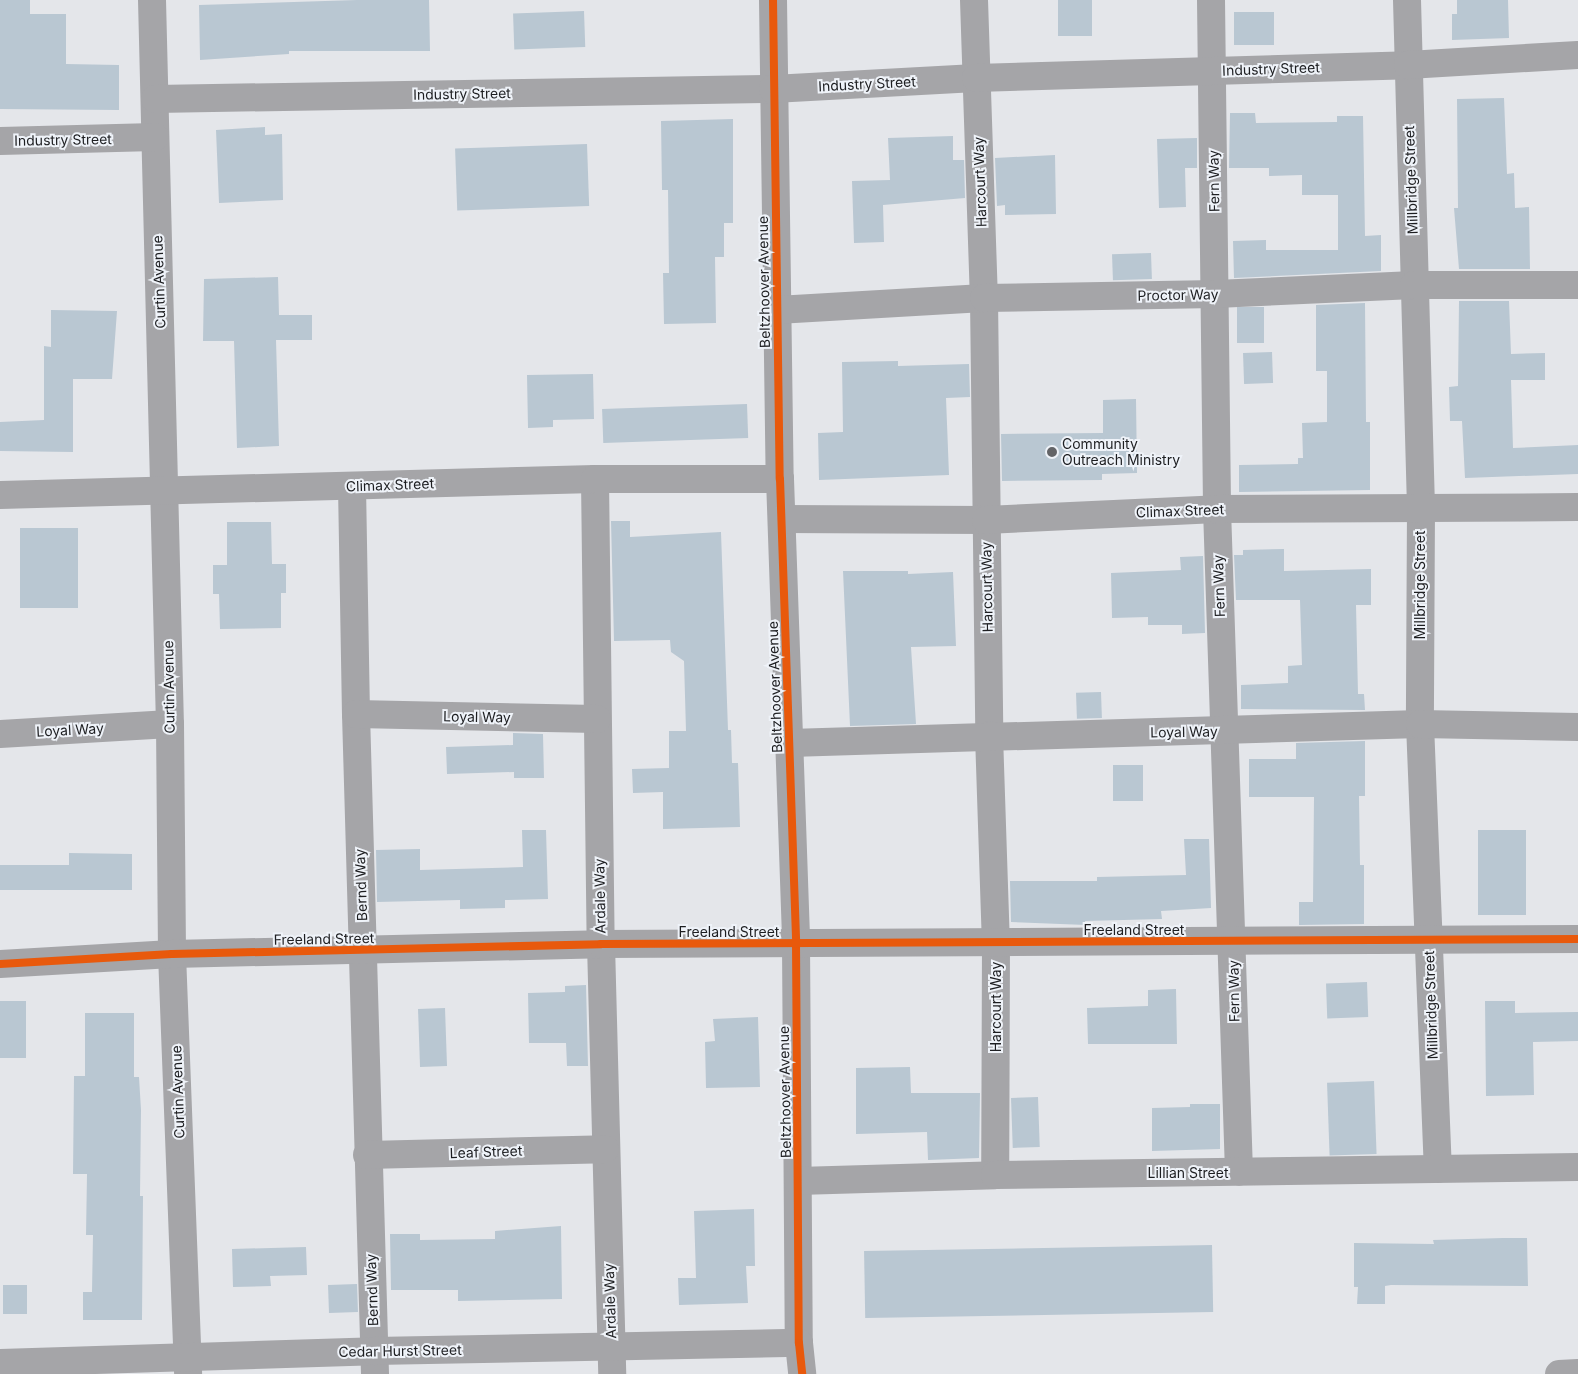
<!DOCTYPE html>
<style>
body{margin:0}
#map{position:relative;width:1578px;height:1374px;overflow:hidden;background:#e4e6ea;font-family:Inter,sans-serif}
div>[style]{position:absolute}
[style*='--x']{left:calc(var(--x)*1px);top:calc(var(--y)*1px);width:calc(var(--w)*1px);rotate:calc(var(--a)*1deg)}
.building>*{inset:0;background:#b9c7d2;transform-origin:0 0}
.minor>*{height:28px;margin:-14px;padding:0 14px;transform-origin:14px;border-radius:14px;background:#a5a5a8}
.cycleway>*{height:8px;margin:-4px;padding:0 4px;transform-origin:4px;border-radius:4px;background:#e8590c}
.dots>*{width:14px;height:14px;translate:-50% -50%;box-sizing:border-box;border:2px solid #eff3f9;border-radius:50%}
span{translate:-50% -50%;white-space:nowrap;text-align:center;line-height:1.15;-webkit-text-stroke:4px #eff3f9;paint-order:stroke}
.street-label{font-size:14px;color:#1d1e21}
.poi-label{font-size:14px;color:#1d1e21}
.left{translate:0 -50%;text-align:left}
</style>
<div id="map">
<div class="building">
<div style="clip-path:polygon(0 0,30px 0,30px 14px,66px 14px,66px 64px,119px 65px,119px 110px,0 109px)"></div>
<div style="clip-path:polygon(357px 0,429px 0,430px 51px,289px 51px,289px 54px,200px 60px,199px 5px)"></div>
<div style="left:1058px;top:0;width:34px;height:36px"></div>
<div style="clip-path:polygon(1457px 0,1508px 0,1509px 38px,1452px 40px,1452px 14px,1457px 14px)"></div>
<div style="left:584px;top:11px;width:36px;height:71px;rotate:88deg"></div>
<div style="left:1234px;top:12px;width:40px;height:33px"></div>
<div style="clip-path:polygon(1504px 98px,1507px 174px,1514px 173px,1515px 208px,1529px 207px,1530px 269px,1459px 269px,1454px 208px,1458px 208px,1457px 99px)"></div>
<div style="clip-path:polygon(1230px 113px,1255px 113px,1256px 123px,1337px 122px,1337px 116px,1363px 116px,1365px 236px,1381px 235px,1381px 271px,1234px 278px,1233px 241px,1266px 240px,1266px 250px,1338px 250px,1338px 195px,1302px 195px,1302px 175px,1269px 176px,1269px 168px,1229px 168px)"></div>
<div style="clip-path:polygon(733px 119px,733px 223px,724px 223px,724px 257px,715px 257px,716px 323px,664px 324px,663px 273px,669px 273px,668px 190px,662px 190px,661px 121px)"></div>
<div style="clip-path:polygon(265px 127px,265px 135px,282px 134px,283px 200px,219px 203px,216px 130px)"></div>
<div style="clip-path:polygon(953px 136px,953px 160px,964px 160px,965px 198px,883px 205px,884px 242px,854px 243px,852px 181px,890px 180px,888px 138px)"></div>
<div style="clip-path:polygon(1197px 138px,1197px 168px,1185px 168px,1186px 207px,1159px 208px,1157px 139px)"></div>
<div style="left:587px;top:144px;width:62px;height:132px;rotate:88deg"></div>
<div style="clip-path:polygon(1055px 155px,1056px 214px,1005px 215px,1005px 205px,997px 206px,995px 158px)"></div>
<div style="left:1151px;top:253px;width:26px;height:39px;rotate:88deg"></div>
<div style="clip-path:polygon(278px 277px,279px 315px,312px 315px,312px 340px,276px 340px,279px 446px,237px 448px,234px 341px,203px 341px,204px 279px)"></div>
<div style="clip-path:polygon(1459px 301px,1509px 301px,1511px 354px,1545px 353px,1545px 380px,1511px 380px,1513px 448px,1578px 445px,1578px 474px,1465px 478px,1462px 421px,1450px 421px,1449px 387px,1458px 386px)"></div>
<div style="clip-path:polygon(1365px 303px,1366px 422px,1370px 422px,1370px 490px,1239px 492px,1239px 465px,1298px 464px,1298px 458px,1303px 458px,1302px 423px,1327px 422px,1327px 371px,1316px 371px,1316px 305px)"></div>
<div style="left:1264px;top:307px;width:36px;height:27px;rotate:90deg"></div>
<div style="clip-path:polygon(51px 310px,117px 311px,112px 379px,73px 379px,73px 452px,0 451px,0 422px,44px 420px,44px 346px,51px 347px)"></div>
<div style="left:1272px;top:352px;width:31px;height:29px;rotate:88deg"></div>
<div style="clip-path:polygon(898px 361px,898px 366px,969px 364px,970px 397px,946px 398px,949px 475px,819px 480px,818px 433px,843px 432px,842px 362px)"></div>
<div style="clip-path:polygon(593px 374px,594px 419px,553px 420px,553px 427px,528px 428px,527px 375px)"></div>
<div style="clip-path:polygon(1136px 399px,1137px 473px,1102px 474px,1102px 480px,1002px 481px,1001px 434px,1103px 433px,1103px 400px)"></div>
<div style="left:747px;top:404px;width:34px;height:145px;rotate:88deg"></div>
<div style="clip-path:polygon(611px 521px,630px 521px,630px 537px,721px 532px,728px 730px,731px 730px,732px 763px,738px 763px,740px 827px,663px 829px,663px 792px,633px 793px,632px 769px,669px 768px,669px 731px,686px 731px,684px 661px,671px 652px,670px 640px,614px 641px)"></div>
<div style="clip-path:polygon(227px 522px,271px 522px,272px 564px,286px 564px,286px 593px,281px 593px,281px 628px,220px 629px,219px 594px,213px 594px,213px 565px,227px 565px)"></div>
<div style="left:20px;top:528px;width:58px;height:80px"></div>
<div style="clip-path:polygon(1284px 549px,1284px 571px,1371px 569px,1371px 605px,1356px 605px,1358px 694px,1364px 694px,1365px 710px,1241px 709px,1241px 685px,1288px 683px,1288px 666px,1302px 665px,1300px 600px,1236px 600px,1234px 555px,1243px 555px,1243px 550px)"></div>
<div style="clip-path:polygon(1203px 556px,1205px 633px,1182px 634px,1182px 625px,1148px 625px,1148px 617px,1112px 618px,1111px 573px,1181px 570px,1180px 557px)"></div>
<div style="clip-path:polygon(843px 571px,908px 571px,908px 574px,953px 572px,956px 646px,911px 647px,916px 724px,850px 726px)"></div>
<div style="left:1101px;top:692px;width:26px;height:25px;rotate:88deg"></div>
<div style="clip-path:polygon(513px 733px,543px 734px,544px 778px,514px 778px,514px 772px,447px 774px,446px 747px,513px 745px)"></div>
<div style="clip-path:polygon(1365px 741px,1365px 796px,1359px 796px,1360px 865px,1364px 865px,1364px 924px,1299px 925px,1299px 902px,1313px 902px,1314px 797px,1249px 797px,1249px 759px,1296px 759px,1296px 743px)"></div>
<div style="left:1143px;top:765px;width:36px;height:30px;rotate:90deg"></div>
<div style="clip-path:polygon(522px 830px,546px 830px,548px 899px,505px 900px,505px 908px,460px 909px,460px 900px,377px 902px,376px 850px,420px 849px,420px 870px,523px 867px)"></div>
<div style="left:1478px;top:830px;width:48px;height:85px"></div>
<div style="clip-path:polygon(1184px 839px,1209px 839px,1211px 908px,1161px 911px,1162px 919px,1085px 921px,1086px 925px,1011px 922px,1010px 881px,1097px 881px,1097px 877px,1186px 875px)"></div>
<div style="clip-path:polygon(69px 853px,132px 854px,132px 890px,0 890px,0 865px,69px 865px)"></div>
<div style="left:1367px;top:982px;width:35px;height:41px;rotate:88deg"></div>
<div style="clip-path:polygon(586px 985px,588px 1066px,567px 1066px,566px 1043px,529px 1043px,528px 993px,565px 992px,565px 986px)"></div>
<div style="clip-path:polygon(1176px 989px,1177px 1044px,1088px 1044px,1087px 1008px,1148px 1006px,1148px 990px)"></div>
<div style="left:0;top:1001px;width:26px;height:57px"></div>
<div style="clip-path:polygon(1485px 1001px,1515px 1001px,1515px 1013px,1578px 1012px,1578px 1041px,1533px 1042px,1534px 1095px,1486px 1096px)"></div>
<div style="left:445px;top:1008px;width:58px;height:27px;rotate:88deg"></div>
<div style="clip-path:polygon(85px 1013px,134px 1013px,134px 1077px,139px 1077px,141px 1110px,140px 1196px,143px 1196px,142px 1320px,83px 1320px,83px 1292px,92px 1292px,93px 1235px,86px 1235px,87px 1174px,73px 1174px,74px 1076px,85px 1076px)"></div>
<div style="clip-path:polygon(758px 1017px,760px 1087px,706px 1088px,705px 1042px,715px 1041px,713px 1019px)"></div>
<div style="clip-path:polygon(910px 1067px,911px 1093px,980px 1093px,979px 1158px,928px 1160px,927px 1132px,856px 1134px,856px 1068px)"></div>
<div style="left:1374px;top:1081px;width:73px;height:47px;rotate:88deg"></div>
<div style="left:1038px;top:1097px;width:50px;height:27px;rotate:88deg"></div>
<div style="clip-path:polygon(1190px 1104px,1220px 1104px,1220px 1149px,1152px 1151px,1152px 1108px,1190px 1107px)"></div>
<div style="clip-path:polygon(754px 1209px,755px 1266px,746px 1266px,748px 1303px,679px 1305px,678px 1278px,696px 1278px,694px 1211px)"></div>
<div style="clip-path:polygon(561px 1226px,562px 1299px,458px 1301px,458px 1290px,391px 1290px,390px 1234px,420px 1234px,420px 1240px,495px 1239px,495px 1231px)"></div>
<div style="clip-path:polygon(1503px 1238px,1527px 1238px,1528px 1286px,1391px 1285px,1385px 1286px,1385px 1304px,1357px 1304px,1358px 1287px,1354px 1287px,1354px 1243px,1434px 1244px,1433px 1240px)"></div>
<div style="left:1212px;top:1245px;width:67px;height:348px;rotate:89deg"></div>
<div style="clip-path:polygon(306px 1247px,307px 1275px,270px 1276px,271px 1286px,233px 1287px,232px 1249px)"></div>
<div style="left:357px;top:1284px;width:28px;height:29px;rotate:88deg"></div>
<div style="left:3px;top:1285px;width:24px;height:29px"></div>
</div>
<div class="minor">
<div style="--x:152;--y:0;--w:724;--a:88.58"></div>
<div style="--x:170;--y:724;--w:230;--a:89.5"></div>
<div style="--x:172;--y:954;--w:420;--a:87.8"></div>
<div style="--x:773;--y:0;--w:479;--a:89.2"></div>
<div style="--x:780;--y:479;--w:465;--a:88"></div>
<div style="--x:796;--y:944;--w:399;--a:89.6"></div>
<div style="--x:799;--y:1343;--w:31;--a:84"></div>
<div style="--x:974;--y:0;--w:298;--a:88.1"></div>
<div style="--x:984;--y:298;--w:437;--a:89.3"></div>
<div style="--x:989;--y:735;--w:207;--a:88.1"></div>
<div style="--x:996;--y:942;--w:233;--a:90.2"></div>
<div style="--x:1211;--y:0;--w:509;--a:89.32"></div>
<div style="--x:1217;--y:509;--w:663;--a:88.1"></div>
<div style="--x:1407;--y:0;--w:508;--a:88.42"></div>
<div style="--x:1421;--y:508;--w:216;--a:90.3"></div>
<div style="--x:1420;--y:724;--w:445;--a:87.7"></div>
<div style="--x:155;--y:99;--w:618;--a:-0.93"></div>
<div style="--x:773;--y:89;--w:203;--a:-3.1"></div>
<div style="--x:976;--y:78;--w:432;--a:-1.7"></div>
<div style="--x:1408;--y:65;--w:170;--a:-3.4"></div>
<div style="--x:0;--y:141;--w:155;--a:-1.5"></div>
<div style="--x:777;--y:310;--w:207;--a:-3.3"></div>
<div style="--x:984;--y:298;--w:232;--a:-1"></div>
<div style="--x:1216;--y:294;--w:198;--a:-2.6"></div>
<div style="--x:1414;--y:285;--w:164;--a:0"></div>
<div style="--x:595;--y:479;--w:465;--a:89.3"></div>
<div style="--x:601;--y:944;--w:430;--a:88.5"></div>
<div style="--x:352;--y:486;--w:228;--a:89"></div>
<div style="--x:356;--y:714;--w:660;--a:88.35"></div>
<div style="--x:0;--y:495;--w:595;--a:-1.54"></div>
<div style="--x:595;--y:479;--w:185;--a:0"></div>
<div style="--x:782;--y:519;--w:204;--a:0.3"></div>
<div style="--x:986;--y:520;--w:231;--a:-2.7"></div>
<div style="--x:1217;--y:509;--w:361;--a:-0.3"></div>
<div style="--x:356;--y:714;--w:241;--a:1.2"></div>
<div style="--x:0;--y:734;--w:170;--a:-3.4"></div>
<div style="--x:790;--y:743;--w:630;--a:-1.73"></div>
<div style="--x:1420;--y:724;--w:158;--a:1.1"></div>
<div style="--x:0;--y:964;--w:172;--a:-3.3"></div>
<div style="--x:172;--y:954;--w:429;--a:-1.3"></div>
<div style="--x:601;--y:944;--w:977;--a:-0.29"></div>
<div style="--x:367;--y:1155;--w:238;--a:-1.4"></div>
<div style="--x:798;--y:1181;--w:197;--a:-1.7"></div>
<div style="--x:995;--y:1175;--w:583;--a:-0.79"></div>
<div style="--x:0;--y:1363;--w:374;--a:-1.8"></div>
<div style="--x:374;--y:1351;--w:425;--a:-1.1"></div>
<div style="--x:1559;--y:1374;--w:19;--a:-3"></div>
</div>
<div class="cycleway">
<div style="--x:773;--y:0;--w:479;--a:89.2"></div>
<div style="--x:780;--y:479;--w:465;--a:88"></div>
<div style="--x:796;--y:944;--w:399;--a:89.6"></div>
<div style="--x:799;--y:1343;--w:31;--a:84"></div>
<div style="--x:0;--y:964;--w:172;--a:-3.3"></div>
<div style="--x:172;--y:954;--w:429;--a:-1.3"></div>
<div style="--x:601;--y:944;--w:977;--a:-0.29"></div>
</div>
<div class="dots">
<div style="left:1052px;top:452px;background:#636467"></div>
</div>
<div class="street-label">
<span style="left:1271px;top:69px;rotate:-2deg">Industry Street</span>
<span style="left:867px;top:84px;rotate:-3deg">Industry Street</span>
<span style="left:462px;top:94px;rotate:-1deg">Industry Street</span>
<span style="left:63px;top:140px;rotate:-1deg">Industry Street</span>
<span style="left:1411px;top:180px;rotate:-92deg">Millbridge Street</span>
<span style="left:1214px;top:181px;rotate:-91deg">Fern Way</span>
<span style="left:980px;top:182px;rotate:-92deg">Harcourt Way</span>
<span style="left:159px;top:282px;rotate:-92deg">Curtin Avenue</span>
<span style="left:764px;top:282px;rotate:-91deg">Beltzhoover Avenue</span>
<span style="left:1178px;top:295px;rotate:-1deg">Proctor Way</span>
<span style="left:390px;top:485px;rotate:-2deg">Climax Street</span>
<span style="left:1180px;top:511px;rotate:-2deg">Climax Street</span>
<span style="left:1420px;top:585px;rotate:-90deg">Millbridge Street</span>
<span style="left:1219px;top:586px;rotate:-92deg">Fern Way</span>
<span style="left:987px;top:587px;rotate:-91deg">Harcourt Way</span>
<span style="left:169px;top:687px;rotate:-91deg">Curtin Avenue</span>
<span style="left:775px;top:687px;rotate:-92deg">Beltzhoover Avenue</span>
<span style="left:477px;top:717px;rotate:1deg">Loyal Way</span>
<span style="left:70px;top:730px;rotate:-3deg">Loyal Way</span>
<span style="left:1184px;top:732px;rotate:-1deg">Loyal Way</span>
<span style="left:361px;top:885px;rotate:-92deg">Bernd Way</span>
<span style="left:600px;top:896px;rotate:-91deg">Ardale Way</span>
<span style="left:1134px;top:930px">Freeland Street</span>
<span style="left:729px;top:932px">Freeland Street</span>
<span style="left:324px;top:939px;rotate:-1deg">Freeland Street</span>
<span style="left:1234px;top:991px;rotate:-91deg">Fern Way</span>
<span style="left:1431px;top:1005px;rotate:-92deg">Millbridge Street</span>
<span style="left:996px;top:1007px;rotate:-90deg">Harcourt Way</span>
<span style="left:178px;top:1092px;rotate:-92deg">Curtin Avenue</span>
<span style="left:785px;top:1092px;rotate:-91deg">Beltzhoover Avenue</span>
<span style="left:486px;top:1152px;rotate:-2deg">Leaf Street</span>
<span style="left:1188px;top:1173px">Lillian Street</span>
<span style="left:372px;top:1290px;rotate:-92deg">Bernd Way</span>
<span style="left:610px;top:1301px;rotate:-92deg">Ardale Way</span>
<span style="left:400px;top:1351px;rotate:-1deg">Cedar Hurst Street</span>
</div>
<div class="poi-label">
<span class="left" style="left:1062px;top:452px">Community<br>Outreach Ministry</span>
</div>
</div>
